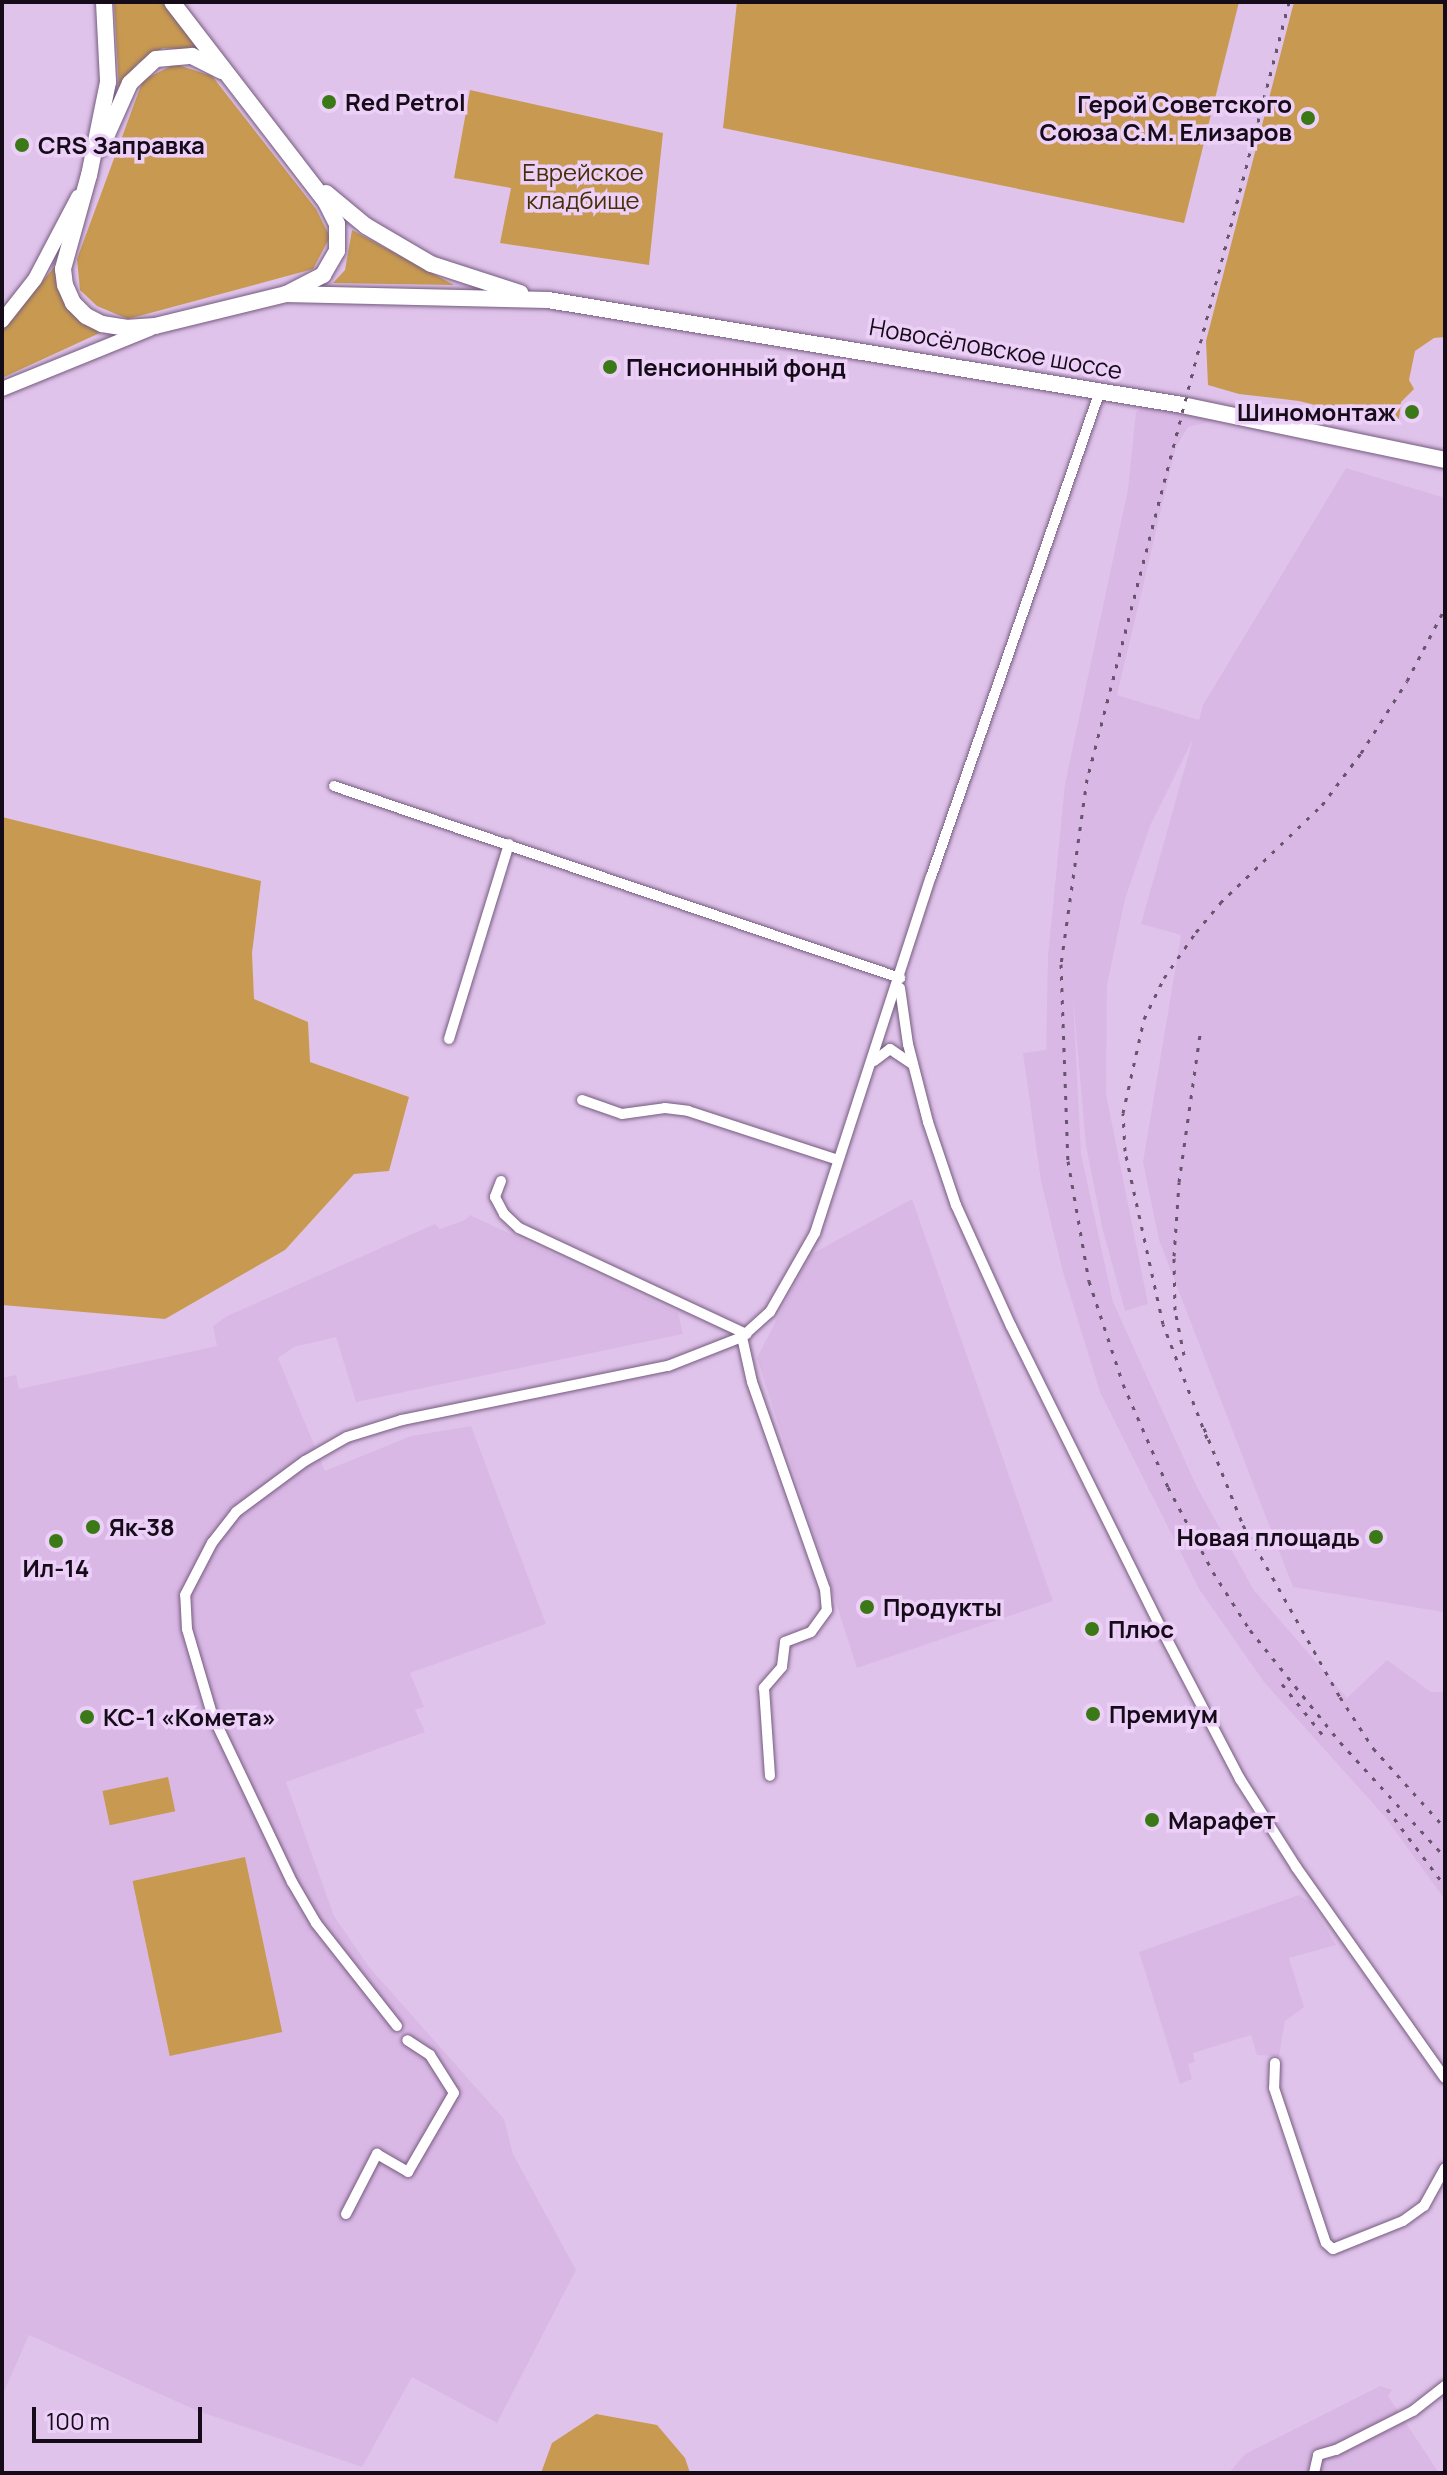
<!DOCTYPE html>
<meta charset="utf-8">
<style>
body{margin:0}
#map{position:relative;width:1447px;height:2475px;overflow:hidden;background:#e0c3eb;font-family:Manrope,sans-serif}
div>[style]{position:absolute}
[style*='--x']{left:calc(var(--x)*1px);top:calc(var(--y)*1px);width:calc(var(--w)*1px);rotate:calc(var(--a)*1deg)}
.built>*{inset:0;background:#dab8e6}
.green>*{inset:0;background:#c89a51;transform-origin:0 0}
.roads{filter:drop-shadow(0 0 2px #755b7f) drop-shadow(0 0 2px #755b7f)}
.minor>*{height:10px;margin:-5px;padding:0 5px;transform-origin:5px;border-radius:5px;background:#fff}
.secondary>*{height:14px;margin:-7px;padding:0 7px;transform-origin:7px;border-radius:7px;background:#fff}
.primary>*{height:16px;margin:-8px;padding:0 8px;transform-origin:8px;border-radius:8px;background:#fff}
.rail>*{height:3px;margin-top:-1.5px;transform-origin:0;background:repeating-linear-gradient(90deg,#67556e 0 4px,transparent 0 12px)}
.dots>*{width:22px;height:22px;translate:-50% -50%;box-sizing:border-box;border:4px solid #edd0f8;border-radius:50%}
span{translate:-50% -50%;white-space:nowrap;text-align:center;line-height:1.15;-webkit-text-stroke:7px #edd0f8;paint-order:stroke}
.poi-label{font-size:24px;color:#150b19;font-weight:700}
.left{translate:0 -50%;text-align:left}
.right{translate:-100% -50%;text-align:right}
.park-label{font-size:24px;color:#462f05}
.street-label{font-size:24px;color:#150b19}
.frame{position:absolute;inset:0;border:4px solid #150b19;pointer-events:none}
.scale{position:absolute;left:32px;top:2407px;width:170px;height:36px;box-sizing:border-box;border:4px solid #150b19;border-top:0;padding-left:10px;font-size:24px;line-height:28px;white-space:nowrap;color:#150b19;-webkit-text-stroke:6px #edd0f8;paint-order:stroke}
</style>
<div id="map">
<div class="built">
<div style="clip-path:polygon(1146px 406px,1217px 420px,1188px 427px,1176px 447px,1117px 695px,1199px 720px,1203px 705px,1346px 468px,1445px 498px,1443px 1612px,1293px 1587px,1159px 1240px,1143px 1162px,1181px 935px,1141px 924px,1193px 739px,1150px 826px,1125px 899px,1107px 985px,1106px 1094px,1148px 1304px,1125px 1311px,1103px 1231px,1086px 1146px,1073px 997px,1081px 1154px,1113px 1302px,1196px 1485px,1253px 1589px,1347px 1698px,1387px 1660px,1431px 1692px,1445px 1692px,1445px 1900px,1386px 1818px,1264px 1682px,1199px 1589px,1100px 1392px,1063px 1272px,1041px 1181px,1023px 1053px,1046px 1050px,1048px 956px,1065px 784px,1128px 489px,1136px 412px)"></div>
<div style="clip-path:polygon(912px 1199px,1053px 1601px,857px 1668px,757px 1358px,810px 1255px)"></div>
<div style="clip-path:polygon(470px 1215px,678px 1313px,683px 1334px,356px 1402px,336px 1337px,294px 1347px,278px 1358px,325px 1471px,411px 1436px,471px 1426px,546px 1624px,410px 1673px,424px 1707px,415px 1710px,425px 1732px,286px 1782px,334px 1916px,369px 1967px,504px 2119px,513px 2154px,576px 2270px,497px 2423px,412px 2377px,362px 2467px,198px 2411px,29px 2335px,2px 2396px,2px 1378px,16px 1375px,19px 1389px,217px 1346px,213px 1326px,227px 1316px,435px 1224px,440px 1229px,465px 1220px)"></div>
<div style="clip-path:polygon(1299px 1895px,1310px 1902px,1336px 1945px,1289px 1958px,1304px 2007px,1285px 2021px,1279px 2056px,1257px 2055px,1251px 2035px,1193px 2053px,1195px 2062px,1188px 2064px,1192px 2079px,1180px 2084px,1139px 1952px)"></div>
<div style="clip-path:polygon(1380px 2386px,1392px 2390px,1388px 2396px,1439px 2473px,1229px 2473px,1245px 2454px)"></div>
</div>
<div class="green">
<div style="clip-path:polygon(114px 2px,167px 2px,204px 51px,163px 48px,138px 63px,119px 89px)"></div>
<div style="clip-path:polygon(737px 2px,1239px 2px,1184px 223px,723px 128px)"></div>
<div style="clip-path:polygon(1294px 2px,1445px 2px,1445px 337px,1434px 338px,1415px 351px,1409px 380px,1414px 389px,1401px 402px,1399px 419px,1347px 413px,1299px 401px,1239px 394px,1208px 385px,1206px 341px)"></div>
<div style="clip-path:polygon(175px 64px,212px 76px,316px 209px,330px 237px,313px 269px,128px 319px,97px 306px,80px 290px,77px 259px,143px 80px)"></div>
<div style="clip-path:polygon(470px 90px,663px 133px,649px 265px,500px 243px,511px 188px,454px 178px)"></div>
<div style="clip-path:polygon(352px 230px,454px 285px,333px 283px,345px 270px)"></div>
<div style="clip-path:polygon(57px 264px,61px 295px,79px 320px,104px 331px,2px 378px,2px 329px)"></div>
<div style="clip-path:polygon(2px 817px,261px 881px,252px 953px,254px 999px,308px 1022px,310px 1062px,409px 1097px,389px 1171px,354px 1174px,285px 1250px,165px 1319px,2px 1305px)"></div>
<div style="left:168px;top:1777px;width:35px;height:67px;rotate:78deg"></div>
<div style="left:245px;top:1857px;width:179px;height:115px;rotate:78deg"></div>
<div style="clip-path:polygon(596px 2414px,657px 2425px,685px 2458px,690px 2473px,541px 2473px,552px 2443px)"></div>
</div>
<div class="roads">
<div class="minor">
<div style="--x:334;--y:786;--w:598;--a:18.74"></div>
<div style="--x:900;--y:988;--w:57;--a:81.9"></div>
<div style="--x:908;--y:1044;--w:81;--a:75.6"></div>
<div style="--x:928;--y:1122;--w:88;--a:71.4"></div>
<div style="--x:956;--y:1205;--w:133;--a:65.6"></div>
<div style="--x:1011;--y:1326;--w:335;--a:63.6"></div>
<div style="--x:1160;--y:1626;--w:173;--a:62.4"></div>
<div style="--x:1240;--y:1779;--w:104;--a:57.5"></div>
<div style="--x:1296;--y:1867;--w:258;--a:54.8"></div>
<div style="--x:449;--y:1039;--w:204;--a:-72.9"></div>
<div style="--x:874;--y:1061;--w:20;--a:-37"></div>
<div style="--x:890;--y:1049;--w:27;--a:34"></div>
<div style="--x:582;--y:1100;--w:42;--a:19.3"></div>
<div style="--x:622;--y:1114;--w:43;--a:-7.9"></div>
<div style="--x:665;--y:1108;--w:23;--a:7"></div>
<div style="--x:688;--y:1111;--w:158;--a:18.1"></div>
<div style="--x:501;--y:1181;--w:17;--a:111"></div>
<div style="--x:495;--y:1197;--w:19;--a:62"></div>
<div style="--x:504;--y:1214;--w:21;--a:43"></div>
<div style="--x:519;--y:1228;--w:251;--a:25"></div>
<div style="--x:742;--y:1337;--w:46;--a:77.5"></div>
<div style="--x:752;--y:1382;--w:219;--a:70.6"></div>
<div style="--x:825;--y:1589;--w:21;--a:85"></div>
<div style="--x:827;--y:1610;--w:27;--a:126"></div>
<div style="--x:811;--y:1632;--w:28;--a:159"></div>
<div style="--x:785;--y:1642;--w:25;--a:97"></div>
<div style="--x:782;--y:1667;--w:28;--a:131"></div>
<div style="--x:764;--y:1688;--w:88;--a:86.1"></div>
<div style="--x:397;--y:2026;--w:131;--a:-128.2"></div>
<div style="--x:316;--y:1923;--w:48;--a:-120.3"></div>
<div style="--x:292;--y:1882;--w:186;--a:-115.5"></div>
<div style="--x:212;--y:1714;--w:89;--a:-106.4"></div>
<div style="--x:187;--y:1629;--w:34;--a:-93"></div>
<div style="--x:185;--y:1595;--w:59;--a:-62.6"></div>
<div style="--x:212;--y:1543;--w:39;--a:-52"></div>
<div style="--x:236;--y:1512;--w:86;--a:-36.5"></div>
<div style="--x:305;--y:1461;--w:48;--a:-29.7"></div>
<div style="--x:347;--y:1437;--w:58;--a:-17.2"></div>
<div style="--x:402;--y:1420;--w:271;--a:-11.5"></div>
<div style="--x:668;--y:1366;--w:79;--a:-21.4"></div>
<div style="--x:742;--y:1337;--w:38;--a:-42"></div>
<div style="--x:770;--y:1312;--w:91;--a:-60.3"></div>
<div style="--x:815;--y:1233;--w:374;--a:-72"></div>
<div style="--x:931;--y:877;--w:515;--a:-70.83"></div>
<div style="--x:1275;--y:2063;--w:25;--a:92"></div>
<div style="--x:1274;--y:2088;--w:163;--a:71.5"></div>
<div style="--x:1326;--y:2243;--w:9;--a:41"></div>
<div style="--x:1333;--y:2249;--w:75;--a:-21.8"></div>
<div style="--x:1403;--y:2221;--w:26;--a:-36"></div>
<div style="--x:1424;--y:2206;--w:43;--a:-61.1"></div>
<div style="--x:346;--y:2214;--w:68;--a:-62.7"></div>
<div style="--x:377;--y:2154;--w:36;--a:30"></div>
<div style="--x:408;--y:2172;--w:91;--a:-59.8"></div>
<div style="--x:454;--y:2093;--w:45;--a:-122.3"></div>
<div style="--x:430;--y:2055;--w:27;--a:-147"></div>
<div style="--x:1314;--y:2473;--w:18;--a:-77"></div>
<div style="--x:1318;--y:2455;--w:19;--a:-16"></div>
<div style="--x:1336;--y:2450;--w:86;--a:-26.9"></div>
<div style="--x:1413;--y:2411;--w:41;--a:-38"></div>
</div>
<div class="secondary">
<div style="--x:2;--y:321;--w:53;--a:-51.8"></div>
<div style="--x:35;--y:279;--w:93;--a:-62.3"></div>
<div style="--x:2;--y:389;--w:160;--a:-22.1"></div>
</div>
<div class="primary">
<div style="--x:104;--y:2;--w:80;--a:87.1"></div>
<div style="--x:108;--y:82;--w:95;--a:101.5"></div>
<div style="--x:89;--y:175;--w:98;--a:105.5"></div>
<div style="--x:63;--y:269;--w:16;--a:83"></div>
<div style="--x:65;--y:285;--w:20;--a:66"></div>
<div style="--x:73;--y:303;--w:18;--a:45"></div>
<div style="--x:86;--y:316;--w:18;--a:27"></div>
<div style="--x:102;--y:324;--w:24;--a:9"></div>
<div style="--x:126;--y:328;--w:29;--a:-4"></div>
<div style="--x:155;--y:326;--w:135;--a:-13.7"></div>
<div style="--x:286;--y:294;--w:42;--a:-27.2"></div>
<div style="--x:323;--y:275;--w:28;--a:-60"></div>
<div style="--x:337;--y:251;--w:27;--a:-90"></div>
<div style="--x:337;--y:224;--w:25;--a:-117"></div>
<div style="--x:326;--y:202;--w:252;--a:-127.6"></div>
<div style="--x:101;--y:148;--w:71;--a:-66"></div>
<div style="--x:130;--y:83;--w:35;--a:-43"></div>
<div style="--x:156;--y:59;--w:36;--a:-5"></div>
<div style="--x:192;--y:56;--w:33;--a:27"></div>
<div style="--x:326;--y:193;--w:52;--a:39.5"></div>
<div style="--x:366;--y:226;--w:75;--a:30.3"></div>
<div style="--x:431;--y:264;--w:94;--a:18"></div>
<div style="--x:286;--y:294;--w:262;--a:1.3"></div>
<div style="--x:548;--y:300;--w:643;--a:9.4"></div>
<div style="--x:1182;--y:405;--w:269;--a:11.8"></div>
</div>
</div>
<div class="rail">
<div style="--x:1289;--y:2;--w:803;--a:104.57"></div>
<div style="--x:1087;--y:779;--w:187;--a:98"></div>
<div style="--x:1061;--y:964;--w:197;--a:88"></div>
<div style="--x:1068;--y:1161;--w:122;--a:80.1"></div>
<div style="--x:1089;--y:1281;--w:108;--a:71.7"></div>
<div style="--x:1123;--y:1384;--w:112;--a:66.4"></div>
<div style="--x:1168;--y:1487;--w:96;--a:62.1"></div>
<div style="--x:1213;--y:1572;--w:69;--a:57.5"></div>
<div style="--x:1250;--y:1630;--w:144;--a:51.2"></div>
<div style="--x:1340;--y:1742;--w:156;--a:47.6"></div>
<div style="--x:1184;--y:1355;--w:46;--a:-101.3"></div>
<div style="--x:1175;--y:1310;--w:54;--a:-91.1"></div>
<div style="--x:1174;--y:1256;--w:74;--a:-86.1"></div>
<div style="--x:1179;--y:1182;--w:149;--a:-81.9"></div>
<div style="--x:1204;--y:1428;--w:105;--a:68.1"></div>
<div style="--x:1243;--y:1525;--w:197;--a:60.6"></div>
<div style="--x:1340;--y:1697;--w:61;--a:57.1"></div>
<div style="--x:1373;--y:1748;--w:108;--a:48"></div>
<div style="--x:1207;--y:1438;--w:122;--a:-111.1"></div>
<div style="--x:1163;--y:1324;--w:177;--a:-102.4"></div>
<div style="--x:1125;--y:1151;--w:38;--a:-93"></div>
<div style="--x:1123;--y:1113;--w:96;--a:-77.4"></div>
<div style="--x:1144;--y:1019;--w:46;--a:-64"></div>
<div style="--x:1164;--y:978;--w:56;--a:-55.2"></div>
<div style="--x:1196;--y:932;--w:38;--a:-50"></div>
<div style="--x:1220;--y:903;--w:141;--a:-43.9"></div>
<div style="--x:1322;--y:805;--w:65;--a:-53.1"></div>
<div style="--x:1361;--y:753;--w:85;--a:-57.4"></div>
<div style="--x:1407;--y:681;--w:82;--a:-62.5"></div>
<div style="--x:1282;--y:1684;--w:64;--a:51.3"></div>
<div style="--x:1387;--y:1809;--w:96;--a:53"></div>
</div>
<div class="dots">
<div style="left:329px;top:102px;background:#3a7916"></div>
<div style="left:1308px;top:118px;background:#3a7916"></div>
<div style="left:22px;top:145px;background:#3a7916"></div>
<div style="left:610px;top:367px;background:#3a7916"></div>
<div style="left:1412px;top:412px;background:#3a7916"></div>
<div style="left:93px;top:1527px;background:#3a7916"></div>
<div style="left:1376px;top:1537px;background:#3a7916"></div>
<div style="left:56px;top:1541px;background:#3a7916"></div>
<div style="left:867px;top:1607px;background:#3a7916"></div>
<div style="left:1092px;top:1629px;background:#3a7916"></div>
<div style="left:1093px;top:1714px;background:#3a7916"></div>
<div style="left:87px;top:1717px;background:#3a7916"></div>
<div style="left:1152px;top:1820px;background:#3a7916"></div>
</div>
<div class="poi-label">
<span class="left" style="left:345px;top:102px">Red Petrol</span>
<span class="right" style="left:1292px;top:118px">Герой Советского<br>Союза С.М. Елизаров</span>
<span class="left" style="left:38px;top:145px">CRS Заправка</span>
<span class="left" style="left:626px;top:367px">Пенсионный фонд</span>
<span class="right" style="left:1396px;top:412px">Шиномонтаж</span>
<span class="left" style="left:109px;top:1527px">Як-38</span>
<span class="right" style="left:1360px;top:1537px">Новая площадь</span>
<span style="left:56px;top:1568px">Ил-14</span>
<span class="left" style="left:883px;top:1607px">Продукты</span>
<span class="left" style="left:1108px;top:1629px">Плюс</span>
<span class="left" style="left:1109px;top:1714px">Премиум</span>
<span class="left" style="left:103px;top:1717px">КС-1 «Комета»</span>
<span class="left" style="left:1168px;top:1820px">Марафет</span>
</div>
<div class="park-label">
<span style="left:583px;top:186px">Еврейское<br>кладбище</span>
</div>
<div class="street-label">
<span style="left:996px;top:348px;rotate:10deg">Новосёловское шоссе</span>
</div>
<div class="frame"></div>
<div class="scale">100 m</div>
</div>
